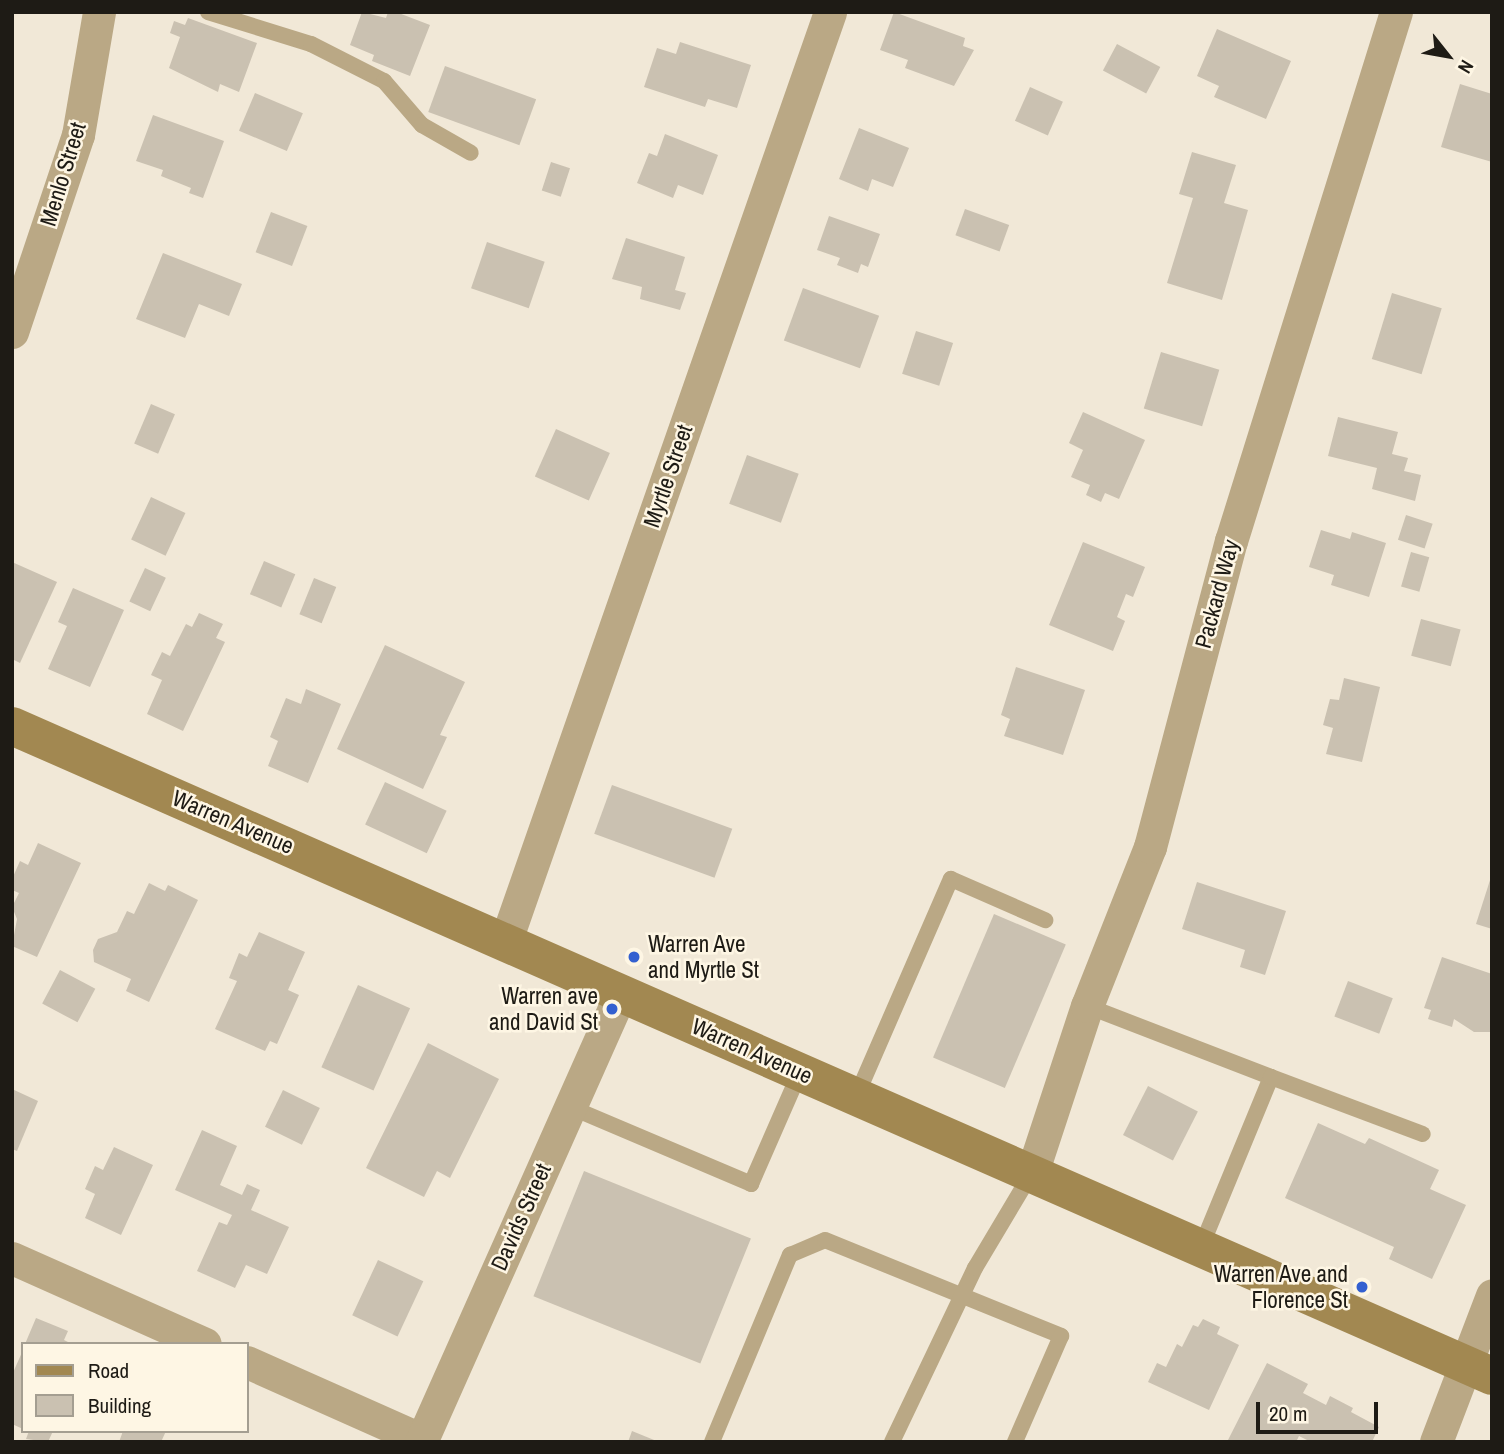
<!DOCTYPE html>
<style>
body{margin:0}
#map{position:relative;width:1504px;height:1454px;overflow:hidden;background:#f1e8d7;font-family:"Archivo Narrow",sans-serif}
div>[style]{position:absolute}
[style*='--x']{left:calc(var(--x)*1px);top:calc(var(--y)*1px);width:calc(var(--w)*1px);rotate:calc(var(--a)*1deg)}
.building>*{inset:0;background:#cac1b1;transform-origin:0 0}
.service>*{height:16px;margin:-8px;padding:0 8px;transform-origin:8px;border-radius:8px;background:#baa885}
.minor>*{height:33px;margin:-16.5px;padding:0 16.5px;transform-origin:16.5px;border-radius:16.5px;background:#baa885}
.secondary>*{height:38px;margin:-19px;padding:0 19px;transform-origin:19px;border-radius:19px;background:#a28851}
.dots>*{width:19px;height:19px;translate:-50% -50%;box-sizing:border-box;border:4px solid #fef6e4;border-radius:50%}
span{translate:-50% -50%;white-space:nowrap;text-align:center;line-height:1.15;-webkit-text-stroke:5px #fef6e4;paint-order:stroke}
.street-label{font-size:23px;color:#1e1b15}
.poi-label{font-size:23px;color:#1e1b15}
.left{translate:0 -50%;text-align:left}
.right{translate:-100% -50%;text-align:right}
.frame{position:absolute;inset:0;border:14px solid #1e1b15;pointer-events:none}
.legend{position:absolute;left:21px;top:1342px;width:228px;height:91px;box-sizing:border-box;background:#fef6e4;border:2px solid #a49e91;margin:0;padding:9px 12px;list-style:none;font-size:21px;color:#1e1b15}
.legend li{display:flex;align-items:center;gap:14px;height:35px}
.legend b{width:35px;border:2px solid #a49e91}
.north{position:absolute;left:1413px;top:21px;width:70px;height:70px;-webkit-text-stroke:5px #fef6e4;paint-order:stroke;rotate:121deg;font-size:19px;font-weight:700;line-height:28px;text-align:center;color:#1e1b15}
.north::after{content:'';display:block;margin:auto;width:24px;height:32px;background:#1e1b15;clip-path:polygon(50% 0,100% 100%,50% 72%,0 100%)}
.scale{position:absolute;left:1256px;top:1402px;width:122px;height:32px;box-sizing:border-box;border:4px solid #1e1b15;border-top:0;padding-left:9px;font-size:21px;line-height:24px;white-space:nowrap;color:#1e1b15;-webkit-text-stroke:5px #fef6e4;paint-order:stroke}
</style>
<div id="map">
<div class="building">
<div style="clip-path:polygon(362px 12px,386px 18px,388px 12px,396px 12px,430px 25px,410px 76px,372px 61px,374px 55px,350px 45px)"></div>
<div style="clip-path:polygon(894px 12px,965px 38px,963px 46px,974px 50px,954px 86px,905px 68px,908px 60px,880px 50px)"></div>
<div style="clip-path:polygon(188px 18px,257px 43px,239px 92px,220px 84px,218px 92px,169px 68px,180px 37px,170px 33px,174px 21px,185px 25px)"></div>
<div style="clip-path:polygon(1217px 29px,1291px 61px,1266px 119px,1214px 97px,1219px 86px,1197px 76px)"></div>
<div style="clip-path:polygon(680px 42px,751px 65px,737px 108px,708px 99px,705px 107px,644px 87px,657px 48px,676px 54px)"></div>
<div style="left:1117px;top:44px;width:49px;height:30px;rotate:28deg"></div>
<div style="left:445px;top:66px;width:97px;height:49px;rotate:20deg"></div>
<div style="clip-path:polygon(1460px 84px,1492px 94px,1492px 162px,1441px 147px)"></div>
<div style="left:1030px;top:87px;width:36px;height:37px;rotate:24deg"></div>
<div style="left:255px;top:93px;width:52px;height:41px;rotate:23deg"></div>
<div style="clip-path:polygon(153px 115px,224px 141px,203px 198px,189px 193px,191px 188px,161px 176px,163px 170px,136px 161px)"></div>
<div style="clip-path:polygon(859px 128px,909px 148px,893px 187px,872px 179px,868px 191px,839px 179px)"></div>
<div style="clip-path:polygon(665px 134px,718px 155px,703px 195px,678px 185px,673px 198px,637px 183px,649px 153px,657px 156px)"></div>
<div style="clip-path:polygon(1192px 152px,1236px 165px,1224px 203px,1248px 210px,1222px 300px,1167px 283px,1193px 198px,1179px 194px)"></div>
<div style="left:551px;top:162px;width:20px;height:30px;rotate:18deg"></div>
<div style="left:965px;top:209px;width:47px;height:28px;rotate:20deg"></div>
<div style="left:271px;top:212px;width:39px;height:43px;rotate:21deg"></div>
<div style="clip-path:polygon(829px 216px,880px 234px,868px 267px,861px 264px,858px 273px,837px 265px,840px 258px,817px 250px)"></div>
<div style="clip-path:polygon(626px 238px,685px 257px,675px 290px,686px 293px,680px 310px,640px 299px,642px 287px,612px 279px)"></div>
<div style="left:487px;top:242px;width:61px;height:49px;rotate:19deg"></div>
<div style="clip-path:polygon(163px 253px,242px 284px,229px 316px,199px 304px,185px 338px,136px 319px)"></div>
<div style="left:803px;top:288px;width:81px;height:56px;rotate:20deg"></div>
<div style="left:1392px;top:293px;width:52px;height:69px;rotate:17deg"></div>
<div style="left:916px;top:331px;width:39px;height:45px;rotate:18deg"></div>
<div style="left:1161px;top:352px;width:61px;height:59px;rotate:17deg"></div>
<div style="left:151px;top:404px;width:26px;height:43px;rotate:23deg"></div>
<div style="clip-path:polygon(1083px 412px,1145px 440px,1119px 499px,1105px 493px,1101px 502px,1086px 495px,1090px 485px,1071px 477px,1083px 450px,1069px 443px)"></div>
<div style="clip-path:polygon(1338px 417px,1398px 432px,1392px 454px,1408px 458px,1404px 471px,1421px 475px,1415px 501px,1372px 489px,1377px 468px,1328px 456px)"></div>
<div style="left:556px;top:429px;width:59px;height:52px;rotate:24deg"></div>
<div style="left:747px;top:455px;width:55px;height:52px;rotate:20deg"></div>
<div style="left:151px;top:497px;width:38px;height:47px;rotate:25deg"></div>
<div style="left:1406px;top:515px;width:28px;height:26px;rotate:18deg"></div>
<div style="clip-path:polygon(1321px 530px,1350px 539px,1352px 532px,1386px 543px,1369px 597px,1331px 585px,1334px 575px,1309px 567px)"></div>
<div style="clip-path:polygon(1083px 542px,1145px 567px,1133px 597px,1126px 594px,1117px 617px,1125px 621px,1113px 651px,1049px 625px)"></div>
<div style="left:1411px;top:552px;width:19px;height:36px;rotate:16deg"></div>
<div style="left:264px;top:561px;width:34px;height:36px;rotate:23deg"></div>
<div style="clip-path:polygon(12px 562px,57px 582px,20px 663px,12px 659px)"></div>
<div style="left:145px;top:568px;width:23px;height:37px;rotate:25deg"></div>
<div style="left:314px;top:578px;width:24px;height:39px;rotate:22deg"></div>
<div style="clip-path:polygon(73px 588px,124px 610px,90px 687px,48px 669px,67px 626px,58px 622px)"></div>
<div style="clip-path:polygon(199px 613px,223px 624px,216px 638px,225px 642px,183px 731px,147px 714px,162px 680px,151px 675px,162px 652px,170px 656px,186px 624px,192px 627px)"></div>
<div style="left:1421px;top:619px;width:41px;height:38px;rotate:15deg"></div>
<div style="clip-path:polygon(385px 645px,465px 682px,440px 735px,447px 737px,423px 789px,337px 749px)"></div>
<div style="clip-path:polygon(1016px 667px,1085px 690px,1063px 755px,1004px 736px,1010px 719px,1001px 715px)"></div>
<div style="clip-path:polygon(1344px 678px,1380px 687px,1362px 762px,1326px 754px,1333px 728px,1323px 725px,1330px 699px,1339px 700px)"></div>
<div style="clip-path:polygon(306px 689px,341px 704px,308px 783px,268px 766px,278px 741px,270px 737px,286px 698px,301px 704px)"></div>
<div style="left:385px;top:782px;width:68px;height:47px;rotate:25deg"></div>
<div style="left:612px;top:785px;width:128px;height:52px;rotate:20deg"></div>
<div style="clip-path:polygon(38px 843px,81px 863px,37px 957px,12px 946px,17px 919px,12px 907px,19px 893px,12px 890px,12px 879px,20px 861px,28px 865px)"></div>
<div style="clip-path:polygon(1491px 877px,1492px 877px,1492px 929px,1476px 924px)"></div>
<div style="clip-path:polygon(1197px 882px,1286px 911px,1265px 975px,1240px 967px,1245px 950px,1182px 929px)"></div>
<div style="clip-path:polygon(149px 883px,165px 891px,168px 885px,198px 900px,149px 1002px,126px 991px,131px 979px,94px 962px,93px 950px,98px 939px,117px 932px,127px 911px,134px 914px)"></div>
<div style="left:994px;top:914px;width:78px;height:156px;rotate:23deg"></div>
<div style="clip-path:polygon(259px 932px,305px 952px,288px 990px,299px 995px,277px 1044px,270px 1041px,265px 1051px,215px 1029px,237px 981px,229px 978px,239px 953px,247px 957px)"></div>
<div style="clip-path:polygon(1442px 957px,1492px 974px,1492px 1032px,1474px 1032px,1454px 1019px,1452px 1027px,1428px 1019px,1431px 1010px,1424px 1008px)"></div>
<div style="left:60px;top:970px;width:40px;height:38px;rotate:28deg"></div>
<div style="left:1348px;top:981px;width:48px;height:38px;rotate:21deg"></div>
<div style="left:358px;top:985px;width:57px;height:90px;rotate:24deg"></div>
<div style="clip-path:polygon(428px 1043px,499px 1079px,450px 1178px,437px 1171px,424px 1197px,366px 1168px)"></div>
<div style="left:1148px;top:1086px;width:56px;height:55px;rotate:27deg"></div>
<div style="clip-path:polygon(12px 1089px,38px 1101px,17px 1151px,12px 1149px)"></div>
<div style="left:283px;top:1090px;width:41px;height:41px;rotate:26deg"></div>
<div style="clip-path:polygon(1318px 1123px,1365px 1144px,1369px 1138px,1439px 1170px,1430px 1189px,1466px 1205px,1432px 1279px,1389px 1259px,1394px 1247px,1285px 1198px)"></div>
<div style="clip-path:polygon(202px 1130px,237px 1146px,220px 1185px,242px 1195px,247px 1184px,260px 1190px,251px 1210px,289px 1227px,267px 1274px,246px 1265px,235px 1288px,197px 1271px,219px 1222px,227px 1225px,232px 1215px,175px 1190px)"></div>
<div style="clip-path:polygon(114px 1147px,153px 1165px,121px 1235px,85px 1218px,95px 1194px,85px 1189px,95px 1166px,103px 1170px)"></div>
<div style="left:584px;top:1171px;width:180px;height:135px;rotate:22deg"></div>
<div style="left:378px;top:1260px;width:50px;height:61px;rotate:25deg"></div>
<div style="clip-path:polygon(36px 1318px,68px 1331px,64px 1340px,72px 1344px,25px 1344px)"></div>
<div style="clip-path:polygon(1203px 1319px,1220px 1327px,1217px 1334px,1239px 1345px,1209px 1410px,1148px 1382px,1157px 1363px,1166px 1367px,1177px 1344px,1182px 1347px,1193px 1325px,1198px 1327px)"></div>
<div style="clip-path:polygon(23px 1350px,23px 1429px,12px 1424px,12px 1375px)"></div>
<div style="clip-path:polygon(1267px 1363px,1308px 1384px,1303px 1393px,1326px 1405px,1330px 1396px,1353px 1408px,1351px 1412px,1379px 1427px,1372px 1442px,1311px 1442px,1299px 1436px,1296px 1442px,1227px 1442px)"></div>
<div style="clip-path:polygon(29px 1431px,53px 1431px,48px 1442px,26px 1439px)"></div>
<div style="clip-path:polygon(123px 1431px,166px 1431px,161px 1442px,119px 1442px)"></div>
<div style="clip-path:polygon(632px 1431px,659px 1442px,628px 1442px)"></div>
</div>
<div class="service">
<div style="--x:208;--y:12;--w:108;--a:17.3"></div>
<div style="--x:311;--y:44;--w:82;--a:26.9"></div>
<div style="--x:384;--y:81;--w:58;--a:49.2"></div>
<div style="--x:422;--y:125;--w:56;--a:29.7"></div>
<div style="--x:1087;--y:1006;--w:197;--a:21.1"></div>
<div style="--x:856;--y:1097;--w:238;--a:-66.5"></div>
<div style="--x:951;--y:879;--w:103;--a:23.6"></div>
<div style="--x:570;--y:1107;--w:197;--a:23"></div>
<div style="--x:751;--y:1184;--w:122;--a:-66.4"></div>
<div style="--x:1201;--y:1247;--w:184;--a:-67.6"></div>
<div style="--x:1271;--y:1077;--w:162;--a:20.6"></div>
<div style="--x:712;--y:1442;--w:203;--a:-67.4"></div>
<div style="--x:790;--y:1255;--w:38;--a:-23"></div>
<div style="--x:825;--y:1240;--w:255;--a:22.1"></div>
<div style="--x:1061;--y:1336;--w:116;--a:113.5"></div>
<div style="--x:892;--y:1442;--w:193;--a:-64.5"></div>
<div style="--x:975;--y:1268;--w:109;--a:-59.2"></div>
</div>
<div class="minor">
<div style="--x:12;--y:332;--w:208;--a:-71.5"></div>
<div style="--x:78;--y:135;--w:125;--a:-80.3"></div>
<div style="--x:506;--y:940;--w:983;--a:-70.75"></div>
<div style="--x:1032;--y:1173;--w:176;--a:-71.8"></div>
<div style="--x:1087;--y:1006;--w:171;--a:-68.4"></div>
<div style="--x:1150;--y:847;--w:317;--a:-75.2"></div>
<div style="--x:1231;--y:541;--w:554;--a:-72.68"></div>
<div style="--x:12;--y:1258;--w:211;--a:24"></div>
<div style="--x:247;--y:1362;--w:192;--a:24"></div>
<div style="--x:421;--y:1442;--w:492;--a:-66"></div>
<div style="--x:1436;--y:1442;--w:157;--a:-69.1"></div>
</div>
<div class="secondary">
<div style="--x:12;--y:726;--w:1616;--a:23.71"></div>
</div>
<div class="dots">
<div style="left:634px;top:957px;background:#3460d0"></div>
<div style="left:612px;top:1009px;background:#3460d0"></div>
<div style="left:1362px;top:1287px;background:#3460d0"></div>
</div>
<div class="street-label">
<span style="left:63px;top:174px;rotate:-73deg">Menlo Street</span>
<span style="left:668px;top:476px;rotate:-71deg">Myrtle Street</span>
<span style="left:1217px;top:594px;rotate:-75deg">Packard Way</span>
<span style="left:233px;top:822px;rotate:23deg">Warren Avenue</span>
<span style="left:752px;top:1051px;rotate:24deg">Warren Avenue</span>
<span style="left:521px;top:1217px;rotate:-66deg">Davids Street</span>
</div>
<div class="poi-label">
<span class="left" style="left:648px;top:957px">Warren Ave<br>and Myrtle St</span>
<span class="right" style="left:598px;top:1009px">Warren ave<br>and David St</span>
<span class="right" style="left:1348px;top:1287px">Warren Ave and<br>Florence St</span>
</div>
<div class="frame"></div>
<ul class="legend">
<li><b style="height:9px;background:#a28851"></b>Road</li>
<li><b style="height:19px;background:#cac1b1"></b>Building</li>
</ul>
<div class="north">N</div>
<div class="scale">20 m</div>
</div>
